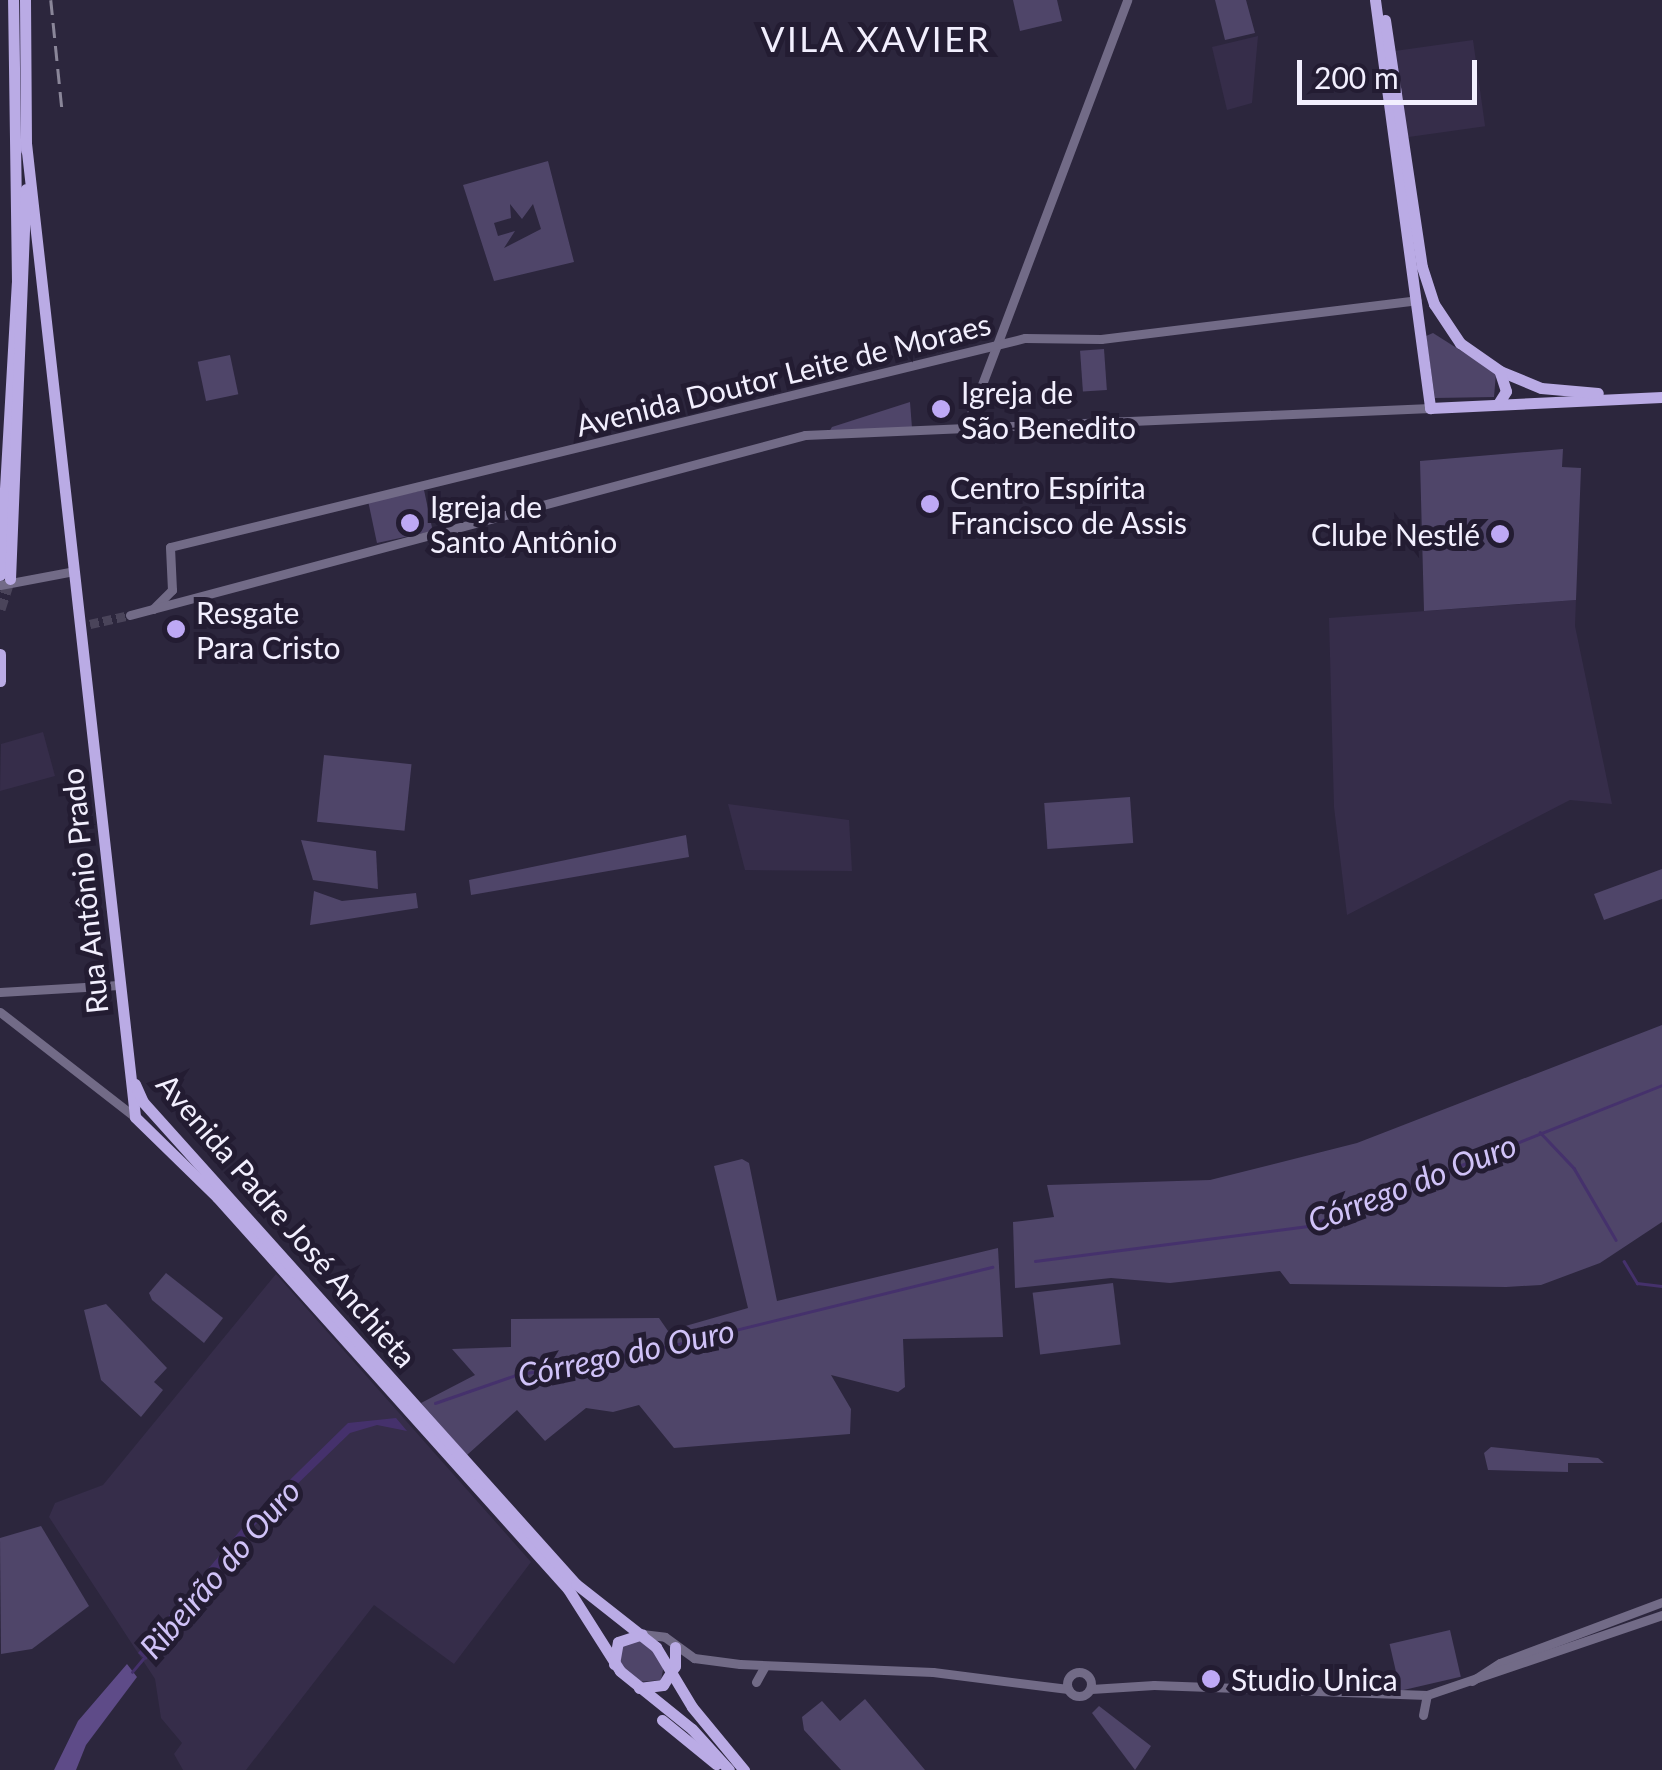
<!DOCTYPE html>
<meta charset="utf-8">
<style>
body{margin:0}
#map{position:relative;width:1662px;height:1770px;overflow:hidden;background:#2c263d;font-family:Lato,sans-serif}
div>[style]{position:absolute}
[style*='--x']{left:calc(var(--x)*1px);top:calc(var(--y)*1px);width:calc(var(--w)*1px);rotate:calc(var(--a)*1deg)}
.built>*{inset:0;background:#362d4a;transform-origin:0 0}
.green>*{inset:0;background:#4f4569;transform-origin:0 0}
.forest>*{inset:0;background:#5e4b88}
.water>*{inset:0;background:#45316c}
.stream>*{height:2.5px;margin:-1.25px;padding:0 1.25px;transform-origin:1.25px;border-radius:1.25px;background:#45316c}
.minor-tunnel>*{height:9px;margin-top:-4.5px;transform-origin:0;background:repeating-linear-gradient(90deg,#4a445a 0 9px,transparent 0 13.5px)}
.major-tunnel>*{height:11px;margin-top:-5.5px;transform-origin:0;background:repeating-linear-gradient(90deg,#4a445a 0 11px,transparent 0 16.5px)}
.minor>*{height:9px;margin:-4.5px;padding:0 4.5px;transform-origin:4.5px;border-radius:4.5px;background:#726b87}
.minor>.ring{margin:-4.5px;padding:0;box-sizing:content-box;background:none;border:9px solid #726b87;border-radius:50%}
.major>*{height:11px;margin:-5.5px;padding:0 5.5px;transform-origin:5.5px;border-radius:5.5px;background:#baabe5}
.rail>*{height:2.5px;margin-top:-1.25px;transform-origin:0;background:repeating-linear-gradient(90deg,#8a8699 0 15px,transparent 0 23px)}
.dots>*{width:28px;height:28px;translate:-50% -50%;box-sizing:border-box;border:5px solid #231c32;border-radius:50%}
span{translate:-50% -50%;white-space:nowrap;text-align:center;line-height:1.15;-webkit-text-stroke:10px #231c32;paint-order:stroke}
.street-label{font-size:30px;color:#f2effe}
.poi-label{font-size:30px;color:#f2effe}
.left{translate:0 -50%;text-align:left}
.right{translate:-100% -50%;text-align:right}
.water-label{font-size:32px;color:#d0c2f8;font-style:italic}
.quarter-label{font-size:35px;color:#f2effe;letter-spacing:2.5px}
.scale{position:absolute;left:1297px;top:60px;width:180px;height:45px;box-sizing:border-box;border:5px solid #f2effe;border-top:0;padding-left:12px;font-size:30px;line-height:35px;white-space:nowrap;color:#f2effe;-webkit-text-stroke:8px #231c32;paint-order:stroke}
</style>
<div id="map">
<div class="built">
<div style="clip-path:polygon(1258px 36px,1252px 103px,1227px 110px,1212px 47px)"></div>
<div style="left:1473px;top:40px;width:87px;height:79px;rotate:82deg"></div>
<div style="clip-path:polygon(1576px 600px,1575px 626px,1612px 804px,1570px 800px,1347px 915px,1334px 807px,1329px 618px)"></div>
<div style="clip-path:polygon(43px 732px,55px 776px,0 791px,1px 744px)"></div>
<div style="clip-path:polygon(728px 804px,849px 820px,852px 871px,745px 870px)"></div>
<div style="clip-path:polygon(276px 1274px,531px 1562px,454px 1664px,374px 1605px,246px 1770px,183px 1770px,174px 1754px,182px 1743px,161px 1718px,155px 1679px,49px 1517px,55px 1503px,103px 1485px)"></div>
</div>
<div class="green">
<div style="clip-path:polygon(1013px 0,1057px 0,1062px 21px,1020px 31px)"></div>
<div style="clip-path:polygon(1215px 0,1246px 0,1255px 33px,1225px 40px)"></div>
<div style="clip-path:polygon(evenodd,548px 161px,574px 262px,494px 281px,463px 185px,548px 161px,533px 204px,541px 229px,504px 248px,515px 231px,498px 236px,494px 223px,511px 218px,510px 204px,522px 219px,533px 204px)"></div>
<div style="clip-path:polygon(1433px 333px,1496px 373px,1494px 397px,1435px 398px,1426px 336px)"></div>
<div style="left:1104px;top:349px;width:41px;height:24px;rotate:86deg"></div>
<div style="left:230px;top:355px;width:40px;height:33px;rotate:78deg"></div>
<div style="clip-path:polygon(910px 402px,912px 428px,829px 432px,832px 427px)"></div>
<div style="clip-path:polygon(1563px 449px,1562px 467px,1581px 468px,1576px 600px,1424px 611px,1420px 461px)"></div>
<div style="left:424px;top:490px;width:42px;height:57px;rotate:78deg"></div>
<div style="left:324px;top:755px;width:88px;height:67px;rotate:6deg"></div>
<div style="left:1130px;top:797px;width:46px;height:86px;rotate:86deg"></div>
<div style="clip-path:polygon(686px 835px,689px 857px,471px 895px,469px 880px)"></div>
<div style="clip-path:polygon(301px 840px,376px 851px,378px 889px,313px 880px)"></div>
<div style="clip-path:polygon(1662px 869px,1662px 899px,1604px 920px,1594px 894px)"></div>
<div style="clip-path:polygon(314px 891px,342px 901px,416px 893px,418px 908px,310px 925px)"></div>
<div style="clip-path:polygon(1662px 1025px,1662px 1222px,1600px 1263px,1541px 1285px,1506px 1287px,1290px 1284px,1280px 1271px,1170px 1283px,1111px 1278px,1015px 1288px,1013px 1222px,1054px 1217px,1047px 1185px,1210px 1180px,1357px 1143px)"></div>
<div style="clip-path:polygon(742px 1159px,749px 1163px,777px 1301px,998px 1248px,1003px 1337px,903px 1339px,905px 1387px,898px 1392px,831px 1375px,851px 1409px,850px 1434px,674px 1448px,639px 1405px,613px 1412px,586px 1408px,545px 1441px,517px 1410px,467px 1455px,421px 1403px,475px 1375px,452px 1349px,511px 1347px,511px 1319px,659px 1318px,668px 1331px,748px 1308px,714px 1166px)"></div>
<div style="clip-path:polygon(166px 1273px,223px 1318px,204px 1343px,152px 1300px,149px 1293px)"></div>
<div style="left:1113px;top:1283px;width:62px;height:81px;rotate:83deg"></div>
<div style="clip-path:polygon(106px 1304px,167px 1368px,154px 1382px,163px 1390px,141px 1417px,101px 1380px,84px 1310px)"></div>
<div style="clip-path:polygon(1491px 1447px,1598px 1458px,1604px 1463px,1568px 1463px,1568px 1472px,1488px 1470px,1484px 1453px)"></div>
<div style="clip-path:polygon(41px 1526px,89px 1606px,32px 1649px,1px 1654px,0 1538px)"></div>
<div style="left:1450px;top:1630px;width:48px;height:62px;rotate:77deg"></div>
<div style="clip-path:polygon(627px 1640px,645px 1640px,664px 1665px,661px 1680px,638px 1682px,620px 1664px,617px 1652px)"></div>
<div style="clip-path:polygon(865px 1699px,925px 1770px,841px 1770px,804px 1730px,802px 1717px,822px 1701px,840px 1721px)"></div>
<div style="clip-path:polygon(1099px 1706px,1151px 1746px,1135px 1770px,1092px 1713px)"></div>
</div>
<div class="forest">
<div style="clip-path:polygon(127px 1664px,137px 1677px,86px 1745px,76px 1770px,54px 1770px,78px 1721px)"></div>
</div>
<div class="water">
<div style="clip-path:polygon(396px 1418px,407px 1431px,377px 1425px,350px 1433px,254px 1526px,146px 1660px,138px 1653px,249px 1520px,348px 1423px)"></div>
</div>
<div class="stream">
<div style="--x:1540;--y:1132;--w:50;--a:46.6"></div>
<div style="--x:1574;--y:1168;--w:83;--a:59.7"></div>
<div style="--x:1035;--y:1261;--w:275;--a:-7.3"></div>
<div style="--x:1308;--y:1226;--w:381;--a:-21.7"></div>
<div style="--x:1624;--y:1261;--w:26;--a:59"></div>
<div style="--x:1637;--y:1283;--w:25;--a:7"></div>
<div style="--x:435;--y:1403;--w:86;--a:-19.1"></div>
<div style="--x:516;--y:1375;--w:153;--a:-10.6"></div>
<div style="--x:666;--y:1347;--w:336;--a:-13.8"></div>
<div style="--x:132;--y:1672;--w:17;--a:-50"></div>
</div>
<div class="minor-tunnel">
<div style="--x:90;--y:624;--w:41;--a:-12.7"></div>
</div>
<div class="major-tunnel">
<div style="--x:0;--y:609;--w:32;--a:-72"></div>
</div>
<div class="minor">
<div style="--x:964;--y:432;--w:462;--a:-69.3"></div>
<div style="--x:0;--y:585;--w:75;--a:-10.7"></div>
<div style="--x:153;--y:609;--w:27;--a:-45"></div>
<div style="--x:172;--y:590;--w:43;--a:-92.7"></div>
<div style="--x:170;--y:547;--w:880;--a:-13.74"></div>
<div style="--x:1025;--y:338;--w:76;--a:0.8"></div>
<div style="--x:1101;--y:339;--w:318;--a:-7"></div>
<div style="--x:130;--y:615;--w:699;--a:-14.93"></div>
<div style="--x:805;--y:435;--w:626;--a:-2.47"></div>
<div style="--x:0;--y:992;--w:119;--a:-3.4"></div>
<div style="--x:0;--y:1012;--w:171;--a:37.9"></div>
<div style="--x:642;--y:1634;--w:23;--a:7"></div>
<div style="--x:665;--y:1637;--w:36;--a:36"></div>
<div style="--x:694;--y:1658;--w:46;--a:7.4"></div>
<div style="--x:740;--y:1664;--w:193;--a:2.4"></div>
<div style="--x:933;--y:1672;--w:136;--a:7.2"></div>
<div class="ring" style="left:1067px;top:1672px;width:15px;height:15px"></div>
<div style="--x:1472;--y:1681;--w:33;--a:-33"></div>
<div style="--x:1500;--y:1663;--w:173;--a:-20.6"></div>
<div style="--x:756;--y:1682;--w:18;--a:-61"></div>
<div style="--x:1091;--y:1689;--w:63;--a:-3.6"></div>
<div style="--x:1154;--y:1685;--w:273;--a:2.1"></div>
<div style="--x:1427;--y:1695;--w:248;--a:-18.8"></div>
<div style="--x:1423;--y:1715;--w:20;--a:-79"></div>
</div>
<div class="major">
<div style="--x:25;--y:0;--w:150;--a:89.6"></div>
<div style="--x:1375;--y:0;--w:412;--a:82.3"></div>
<div style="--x:1430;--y:408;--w:232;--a:-2.7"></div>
<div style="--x:1385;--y:20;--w:250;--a:81.5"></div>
<div style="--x:1422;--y:267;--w:39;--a:72"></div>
<div style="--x:1434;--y:304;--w:47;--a:56.3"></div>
<div style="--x:1460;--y:343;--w:49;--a:35"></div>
<div style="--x:1500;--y:371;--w:44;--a:22.5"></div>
<div style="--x:1541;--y:388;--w:57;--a:5"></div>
<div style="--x:26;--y:143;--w:980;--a:83.61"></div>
<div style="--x:135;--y:1117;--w:115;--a:44.3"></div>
<div style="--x:217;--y:1197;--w:526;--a:48.16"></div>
<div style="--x:568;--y:1589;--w:97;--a:57.6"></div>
<div style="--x:620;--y:1671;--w:92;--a:38.9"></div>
<div style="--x:692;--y:1729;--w:55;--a:47.9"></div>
<div style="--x:1498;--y:404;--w:15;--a:-58"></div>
<div style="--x:1506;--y:391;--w:20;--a:-108"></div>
<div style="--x:0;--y:575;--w:293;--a:-86.7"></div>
<div style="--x:17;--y:282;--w:282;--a:-90.8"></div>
<div style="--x:10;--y:579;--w:390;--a:-87.7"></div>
<div style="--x:0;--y:681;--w:27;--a:-90"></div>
<div style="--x:135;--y:1084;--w:20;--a:66"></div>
<div style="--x:143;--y:1102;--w:648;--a:48.07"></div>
<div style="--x:576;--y:1584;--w:102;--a:38.2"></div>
<div style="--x:656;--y:1647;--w:70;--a:59"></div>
<div style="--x:692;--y:1707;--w:82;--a:50.5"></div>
<div style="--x:614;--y:1664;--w:22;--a:-80"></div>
<div style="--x:618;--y:1642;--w:25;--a:-18"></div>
<div style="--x:639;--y:1688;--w:24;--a:-7"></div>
<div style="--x:663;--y:1685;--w:22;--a:-58"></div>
<div style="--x:675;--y:1666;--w:19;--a:-90"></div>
<div style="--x:662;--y:1720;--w:70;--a:39.2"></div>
</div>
<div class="rail">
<div style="--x:51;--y:0;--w:109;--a:84.2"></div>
</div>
<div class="dots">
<div style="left:941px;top:409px;background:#bea9f5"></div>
<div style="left:930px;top:504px;background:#bea9f5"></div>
<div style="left:410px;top:523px;background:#bea9f5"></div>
<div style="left:1500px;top:534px;background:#bea9f5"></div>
<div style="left:176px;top:629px;background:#bea9f5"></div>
<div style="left:1211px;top:1679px;background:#bea9f5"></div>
</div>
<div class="street-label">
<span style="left:783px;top:374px;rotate:-14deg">Avenida Doutor Leite de Moraes</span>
<span style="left:84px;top:891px;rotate:-96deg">Rua Antônio Prado</span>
<span style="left:287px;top:1220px;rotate:49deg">Avenida Padre José Anchieta</span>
</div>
<div class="poi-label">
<span class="left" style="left:961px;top:409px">Igreja de<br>São Benedito</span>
<span class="left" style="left:950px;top:504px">Centro Espírita<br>Francisco de Assis</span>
<span class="left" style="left:430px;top:523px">Igreja de<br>Santo Antônio</span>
<span class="right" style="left:1480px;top:534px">Clube Nestlé</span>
<span class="left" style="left:196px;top:629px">Resgate<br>Para Cristo</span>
<span class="left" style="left:1231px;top:1679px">Studio Unica</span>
</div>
<div class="water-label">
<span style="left:1412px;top:1183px;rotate:-21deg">Córrego do Ouro</span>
<span style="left:626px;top:1353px;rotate:-12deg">Córrego do Ouro</span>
<span style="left:220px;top:1569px;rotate:-49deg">Ribeirão do Ouro</span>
</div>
<div class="quarter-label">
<span style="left:876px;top:38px">VILA XAVIER</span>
</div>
<div class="scale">200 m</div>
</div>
